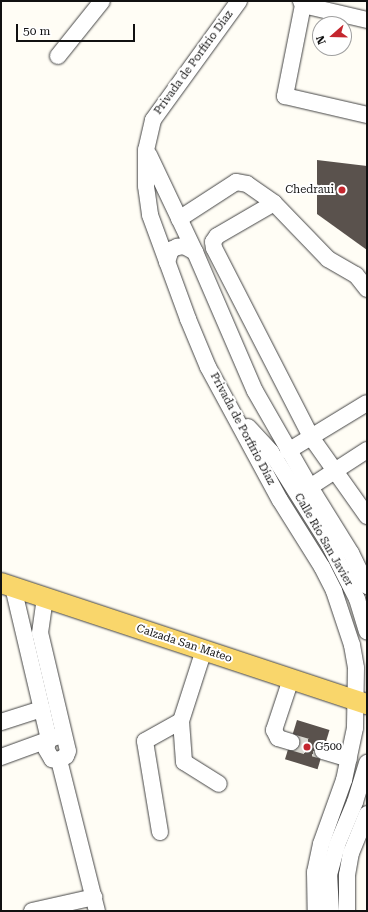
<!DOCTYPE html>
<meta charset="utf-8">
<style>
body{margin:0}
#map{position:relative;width:368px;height:912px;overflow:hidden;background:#fffdf5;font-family:"Roboto Serif",serif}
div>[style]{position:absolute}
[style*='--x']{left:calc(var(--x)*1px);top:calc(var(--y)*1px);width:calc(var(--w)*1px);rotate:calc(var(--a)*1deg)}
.building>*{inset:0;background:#5a524d;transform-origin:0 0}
.minor-tunnel>*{height:16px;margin-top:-8px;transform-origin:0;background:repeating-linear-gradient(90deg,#dbdad3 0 16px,transparent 0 24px)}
.roads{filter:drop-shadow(0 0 1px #444) drop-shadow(0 0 1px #444)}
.minor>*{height:16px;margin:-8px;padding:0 8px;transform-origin:8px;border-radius:8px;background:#fff}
.major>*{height:20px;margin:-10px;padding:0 10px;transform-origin:10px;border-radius:10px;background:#f9d66b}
.dots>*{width:11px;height:11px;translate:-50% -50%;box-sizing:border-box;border:2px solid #fff;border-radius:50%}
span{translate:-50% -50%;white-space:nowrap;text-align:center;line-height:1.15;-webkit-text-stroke:4px #fff;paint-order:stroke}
.street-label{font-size:11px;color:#111}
.poi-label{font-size:11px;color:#111}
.right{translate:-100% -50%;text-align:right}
.left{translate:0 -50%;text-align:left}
.frame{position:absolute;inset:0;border:2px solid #111;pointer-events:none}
.north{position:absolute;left:312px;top:16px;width:40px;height:40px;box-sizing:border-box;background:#fff;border:1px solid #a0a0a0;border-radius:50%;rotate:250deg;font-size:11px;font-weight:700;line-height:16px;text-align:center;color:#111}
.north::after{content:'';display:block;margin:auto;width:14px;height:18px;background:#c4262e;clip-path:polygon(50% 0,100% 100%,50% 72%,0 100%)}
.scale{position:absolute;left:16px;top:24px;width:119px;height:18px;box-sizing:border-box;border:2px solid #111;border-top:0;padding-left:5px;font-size:12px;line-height:14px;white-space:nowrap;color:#111;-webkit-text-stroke:3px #fff;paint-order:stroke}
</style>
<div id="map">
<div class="building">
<div style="clip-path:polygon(317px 160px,367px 166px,367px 250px,317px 214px)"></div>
<div style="left:297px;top:720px;width:34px;height:41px;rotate:17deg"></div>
</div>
<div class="minor-tunnel">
<div style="--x:291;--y:742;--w:33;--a:16"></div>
</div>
<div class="roads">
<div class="minor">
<div style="--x:239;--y:1;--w:147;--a:125.9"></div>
<div style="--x:153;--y:120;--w:31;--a:103"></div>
<div style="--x:146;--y:150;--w:36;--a:90"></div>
<div style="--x:146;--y:186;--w:29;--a:82"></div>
<div style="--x:150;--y:215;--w:111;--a:69.9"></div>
<div style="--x:188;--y:319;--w:52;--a:67.4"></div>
<div style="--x:208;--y:367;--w:151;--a:61.6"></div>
<div style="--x:280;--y:500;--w:79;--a:57.9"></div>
<div style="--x:322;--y:567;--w:27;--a:63"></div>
<div style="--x:334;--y:591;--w:57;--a:71.6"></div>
<div style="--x:352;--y:645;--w:23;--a:80"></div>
<div style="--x:356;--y:668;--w:60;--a:91"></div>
<div style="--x:355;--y:728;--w:53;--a:101.9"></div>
<div style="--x:344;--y:780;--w:68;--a:109.8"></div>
<div style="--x:321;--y:844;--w:29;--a:102"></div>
<div style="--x:315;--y:872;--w:39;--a:89"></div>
<div style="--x:301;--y:1;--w:4;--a:63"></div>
<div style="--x:303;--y:5;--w:93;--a:101.2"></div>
<div style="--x:285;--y:96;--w:84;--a:13"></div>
<div style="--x:303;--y:5;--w:66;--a:13.2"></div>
<div style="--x:58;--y:56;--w:70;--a:-51.3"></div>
<div style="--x:149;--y:155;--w:107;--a:64.6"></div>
<div style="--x:195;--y:252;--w:151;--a:66.7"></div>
<div style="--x:255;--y:391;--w:111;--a:60.2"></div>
<div style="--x:310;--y:487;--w:78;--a:58.2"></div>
<div style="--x:351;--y:553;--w:37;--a:64"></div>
<div style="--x:274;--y:203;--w:66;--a:149.9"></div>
<div style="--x:217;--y:236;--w:7;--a:124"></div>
<div style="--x:213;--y:242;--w:6;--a:81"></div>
<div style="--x:214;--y:248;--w:212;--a:62.8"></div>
<div style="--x:311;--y:437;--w:97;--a:54.7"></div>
<div style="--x:179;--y:219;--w:68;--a:-33"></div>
<div style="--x:236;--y:182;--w:11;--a:10"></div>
<div style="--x:247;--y:184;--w:33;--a:35"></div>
<div style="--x:274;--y:203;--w:78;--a:46"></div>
<div style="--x:328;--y:259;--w:32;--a:30"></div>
<div style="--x:356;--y:275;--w:18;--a:52"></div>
<div style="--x:167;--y:262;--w:13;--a:-72"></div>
<div style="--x:171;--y:250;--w:7;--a:-27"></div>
<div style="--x:177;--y:247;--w:7;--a:-8"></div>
<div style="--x:184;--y:246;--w:13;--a:29"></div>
<div style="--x:248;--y:427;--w:34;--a:47"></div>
<div style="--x:271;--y:452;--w:109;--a:57.8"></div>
<div style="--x:329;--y:544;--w:62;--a:63"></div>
<div style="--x:357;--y:599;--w:34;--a:73"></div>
<div style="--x:288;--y:451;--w:92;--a:-31.3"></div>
<div style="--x:310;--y:487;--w:68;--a:-33"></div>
<div style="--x:13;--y:587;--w:156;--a:76.7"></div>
<div style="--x:49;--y:739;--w:10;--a:107"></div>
<div style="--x:46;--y:749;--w:12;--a:59"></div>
<div style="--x:52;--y:759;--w:7;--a:8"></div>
<div style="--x:59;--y:760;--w:8;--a:-30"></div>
<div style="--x:66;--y:756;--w:5;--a:-68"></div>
<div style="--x:68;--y:751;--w:121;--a:-103.3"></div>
<div style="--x:40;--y:633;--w:35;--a:-82"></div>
<div style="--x:291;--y:679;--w:54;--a:108.4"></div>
<div style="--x:274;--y:730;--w:9;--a:63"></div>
<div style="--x:278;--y:738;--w:14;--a:17"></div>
<div style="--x:181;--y:721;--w:41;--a:85.8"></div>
<div style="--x:184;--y:762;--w:41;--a:32.2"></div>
<div style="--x:1;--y:722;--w:43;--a:-17.6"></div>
<div style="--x:323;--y:751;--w:27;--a:17"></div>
<div style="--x:1;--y:757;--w:59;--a:-20"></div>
<div style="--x:59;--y:760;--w:156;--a:75.9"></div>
<div style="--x:160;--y:832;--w:92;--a:-99.4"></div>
<div style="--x:145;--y:741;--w:41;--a:-29.1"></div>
<div style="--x:181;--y:721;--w:75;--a:-72.1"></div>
<div style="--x:32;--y:911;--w:64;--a:-12.7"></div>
<div style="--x:331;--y:911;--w:36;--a:-93"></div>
<div style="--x:329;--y:875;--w:31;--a:-75"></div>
<div style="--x:337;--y:845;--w:47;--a:-67.3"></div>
<div style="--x:355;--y:802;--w:41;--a:-72.9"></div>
<div style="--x:347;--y:911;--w:36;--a:-90"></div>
<div style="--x:347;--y:875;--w:22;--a:-80"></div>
<div style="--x:351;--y:853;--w:42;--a:-67.7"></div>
</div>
<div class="major">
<div style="--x:1;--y:583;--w:385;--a:18.3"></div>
</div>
</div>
<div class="dots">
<div style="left:342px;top:190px;background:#c4262e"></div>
<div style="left:307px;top:747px;background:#c4262e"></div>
</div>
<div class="street-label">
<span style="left:194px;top:63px;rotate:-54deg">Privada de Porfirio Díaz</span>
<span style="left:242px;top:429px;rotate:62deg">Privada de Porfirio Díaz</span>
<span style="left:323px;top:540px;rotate:60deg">Calle Río San Javier</span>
<span style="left:184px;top:644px;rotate:18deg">Calzada San Mateo</span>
</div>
<div class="poi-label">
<span class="right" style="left:334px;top:190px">Chedraui</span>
<span class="left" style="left:315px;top:747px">G500</span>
</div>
<div class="frame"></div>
<div class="north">N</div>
<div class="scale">50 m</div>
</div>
